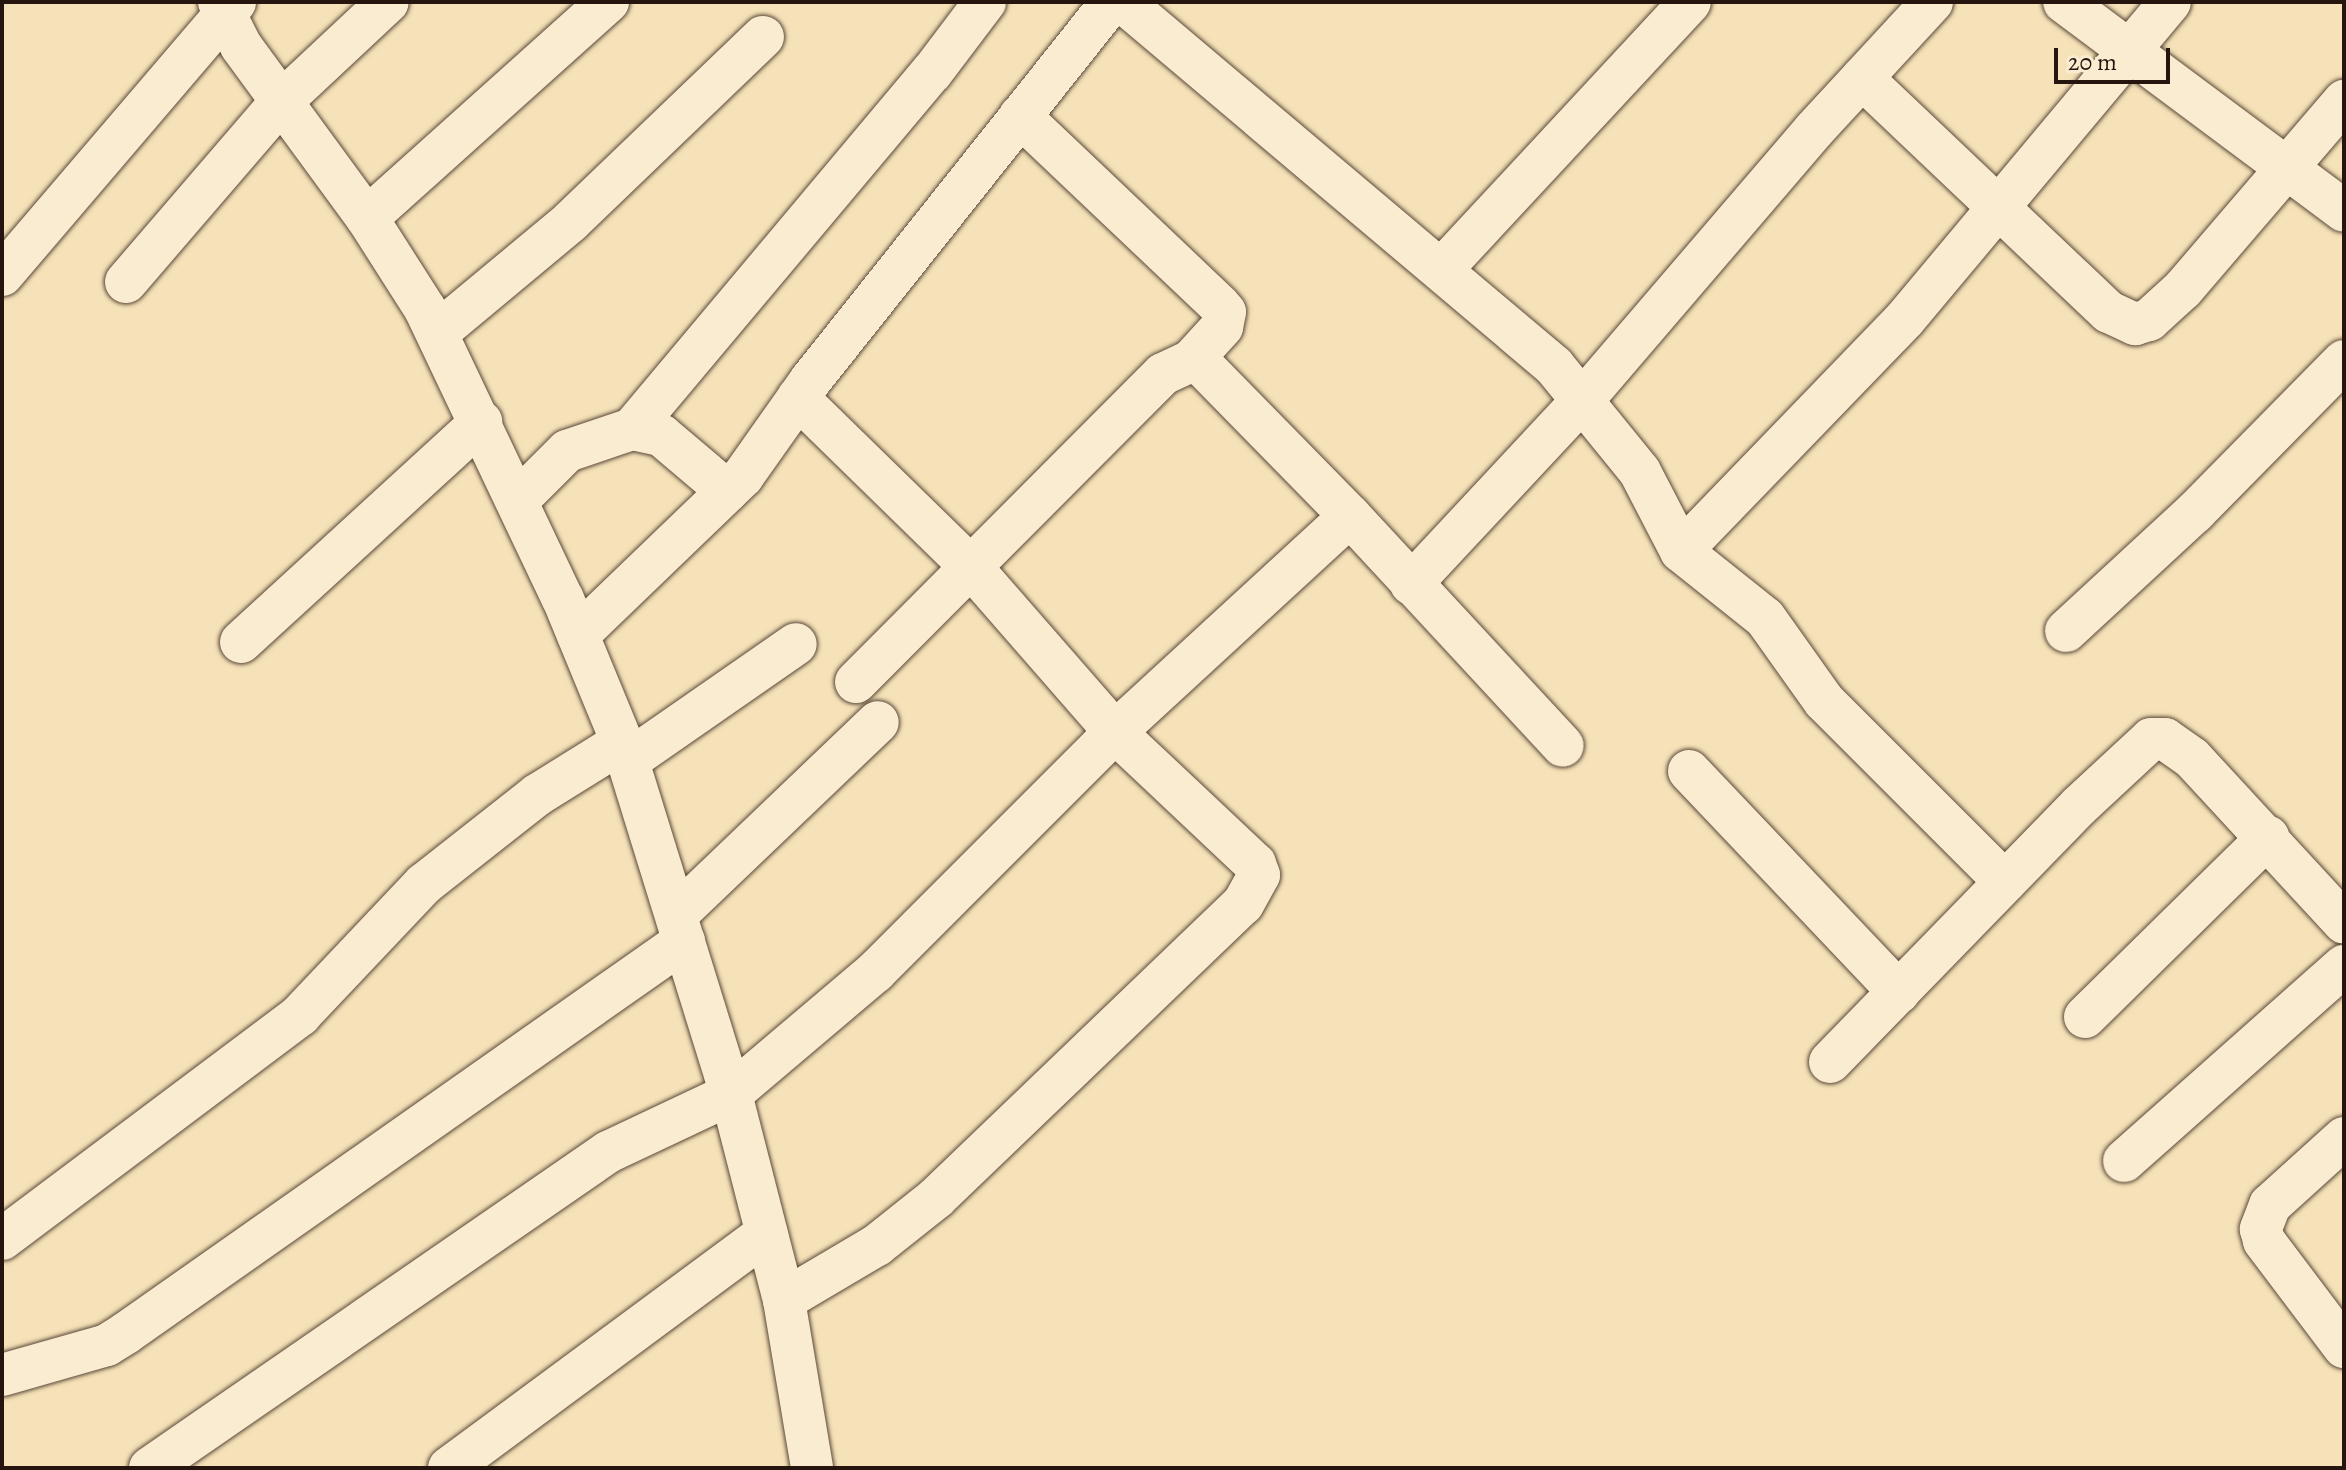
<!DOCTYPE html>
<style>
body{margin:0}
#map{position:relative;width:2346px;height:1470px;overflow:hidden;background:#f6e2b8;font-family:Alegreya,serif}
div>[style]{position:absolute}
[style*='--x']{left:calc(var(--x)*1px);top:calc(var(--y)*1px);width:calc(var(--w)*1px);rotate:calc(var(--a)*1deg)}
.roads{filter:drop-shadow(0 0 2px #5a4839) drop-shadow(0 0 2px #5a4839)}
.minor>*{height:42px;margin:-21px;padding:0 21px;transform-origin:21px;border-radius:21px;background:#f9ecd1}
span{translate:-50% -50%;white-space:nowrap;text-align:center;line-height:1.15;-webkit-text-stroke:7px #f9ecd1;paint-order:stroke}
.frame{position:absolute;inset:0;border:4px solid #26150f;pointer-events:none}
.scale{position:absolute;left:2054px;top:48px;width:116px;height:36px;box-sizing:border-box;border:4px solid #26150f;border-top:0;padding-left:10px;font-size:24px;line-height:28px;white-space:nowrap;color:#26150f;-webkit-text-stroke:6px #f9ecd1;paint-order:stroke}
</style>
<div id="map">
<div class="roads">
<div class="minor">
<div style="--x:219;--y:2;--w:49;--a:63.4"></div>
<div style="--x:241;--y:46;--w:213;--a:53.8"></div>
<div style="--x:367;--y:218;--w:108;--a:57.5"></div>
<div style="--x:425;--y:309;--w:321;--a:64.6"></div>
<div style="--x:563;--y:599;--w:155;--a:67.6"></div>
<div style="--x:622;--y:742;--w:368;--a:72.8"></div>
<div style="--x:731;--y:1094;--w:213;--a:75.6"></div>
<div style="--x:784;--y:1300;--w:170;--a:80.5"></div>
<div style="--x:1123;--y:2;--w:564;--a:40.18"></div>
<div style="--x:1554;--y:366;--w:136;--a:50.9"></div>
<div style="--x:1640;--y:472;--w:89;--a:62.6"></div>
<div style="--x:1681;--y:551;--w:107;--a:38.6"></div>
<div style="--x:1765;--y:618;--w:102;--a:54.6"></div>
<div style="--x:1824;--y:701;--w:256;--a:45"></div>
<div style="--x:2064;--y:2;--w:349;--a:36.7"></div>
<div style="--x:1862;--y:78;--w:340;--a:43.5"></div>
<div style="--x:2109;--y:312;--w:29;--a:25"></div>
<div style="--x:2135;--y:324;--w:15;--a:-16"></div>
<div style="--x:2149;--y:320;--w:46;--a:-42.4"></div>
<div style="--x:2183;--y:289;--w:248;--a:-49.4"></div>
<div style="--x:1020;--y:116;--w:274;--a:43.5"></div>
<div style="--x:1219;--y:305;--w:9;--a:49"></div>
<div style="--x:1225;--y:312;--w:15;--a:101"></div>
<div style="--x:1222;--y:327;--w:46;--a:132.4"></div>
<div style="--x:367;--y:218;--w:324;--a:-41.9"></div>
<div style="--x:1442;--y:269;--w:364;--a:-47.1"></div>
<div style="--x:2;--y:275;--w:359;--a:-49.5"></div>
<div style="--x:126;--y:282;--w:238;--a:-49.3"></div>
<div style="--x:281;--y:102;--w:146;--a:-43.1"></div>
<div style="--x:438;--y:332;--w:173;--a:-39.8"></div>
<div style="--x:571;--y:221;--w:266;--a:-43.8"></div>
<div style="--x:632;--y:429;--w:466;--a:-50"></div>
<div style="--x:932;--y:72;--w:88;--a:-52.9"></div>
<div style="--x:517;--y:501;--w:71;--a:-45"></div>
<div style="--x:567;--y:451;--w:69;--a:-18.7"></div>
<div style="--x:632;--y:429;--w:30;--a:12"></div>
<div style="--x:661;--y:435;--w:87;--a:40.3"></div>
<div style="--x:1681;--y:551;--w:322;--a:-46"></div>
<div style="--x:1905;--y:319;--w:413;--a:-50.1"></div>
<div style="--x:1411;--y:584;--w:249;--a:-47"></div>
<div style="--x:1581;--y:402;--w:358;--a:-49.4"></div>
<div style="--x:1814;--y:130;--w:174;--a:-47.3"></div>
<div style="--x:2066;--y:631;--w:176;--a:-42.7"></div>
<div style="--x:2195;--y:512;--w:212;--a:-45.4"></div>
<div style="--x:578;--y:635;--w:229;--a:-43.9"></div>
<div style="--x:743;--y:476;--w:116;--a:-54.8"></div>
<div style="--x:810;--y:381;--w:484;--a:-51.5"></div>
<div style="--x:241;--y:642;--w:326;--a:-42.5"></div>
<div style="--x:856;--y:682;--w:435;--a:-45.1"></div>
<div style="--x:1163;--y:374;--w:31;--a:-25"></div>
<div style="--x:1191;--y:361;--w:13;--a:23"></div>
<div style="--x:1203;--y:366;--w:210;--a:45.6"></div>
<div style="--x:1350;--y:516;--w:313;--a:47.2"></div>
<div style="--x:629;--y:760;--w:203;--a:-34.8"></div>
<div style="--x:1689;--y:771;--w:305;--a:46.5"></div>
<div style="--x:676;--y:915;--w:279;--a:-43.7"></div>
<div style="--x:2085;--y:1017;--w:257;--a:-44.5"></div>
<div style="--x:1830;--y:1062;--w:357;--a:-45.8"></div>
<div style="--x:2079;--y:806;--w:98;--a:-42.9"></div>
<div style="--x:2151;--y:739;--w:14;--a:0"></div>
<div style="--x:2165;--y:739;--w:33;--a:35"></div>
<div style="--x:2192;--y:758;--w:224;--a:47.3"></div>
<div style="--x:2344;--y:1138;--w:100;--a:137.8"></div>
<div style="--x:2270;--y:1205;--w:26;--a:111"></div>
<div style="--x:2261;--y:1229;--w:12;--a:76"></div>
<div style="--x:2264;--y:1241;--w:133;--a:53"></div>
<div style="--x:2124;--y:1161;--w:294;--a:-41.6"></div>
<div style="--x:2;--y:1239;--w:373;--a:-36.9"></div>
<div style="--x:300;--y:1015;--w:180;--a:-46.6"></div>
<div style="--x:424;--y:884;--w:144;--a:-38.2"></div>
<div style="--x:537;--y:795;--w:100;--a:-31.9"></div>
<div style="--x:784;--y:1300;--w:108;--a:-30.6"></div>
<div style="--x:877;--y:1245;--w:75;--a:-38.5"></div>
<div style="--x:936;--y:1198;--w:425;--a:-43.8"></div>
<div style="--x:1243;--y:904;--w:33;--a:-61"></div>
<div style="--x:1259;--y:875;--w:12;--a:-110"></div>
<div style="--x:1255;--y:864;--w:192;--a:-136.7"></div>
<div style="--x:1115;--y:732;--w:219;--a:-131.1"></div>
<div style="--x:971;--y:567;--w:242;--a:-135.7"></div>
<div style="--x:2;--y:1375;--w:109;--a:-15.9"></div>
<div style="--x:107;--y:1345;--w:22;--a:-32"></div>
<div style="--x:126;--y:1333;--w:682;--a:-35.09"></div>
<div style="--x:150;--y:1468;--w:556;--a:-34.6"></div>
<div style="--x:608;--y:1152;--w:136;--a:-25.2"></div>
<div style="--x:731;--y:1094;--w:189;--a:-40.3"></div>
<div style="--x:875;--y:972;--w:339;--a:-45"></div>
<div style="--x:1115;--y:732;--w:319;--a:-42.6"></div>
<div style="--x:449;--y:1468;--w:395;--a:-36.5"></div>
</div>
</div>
<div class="frame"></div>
<div class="scale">20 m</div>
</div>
